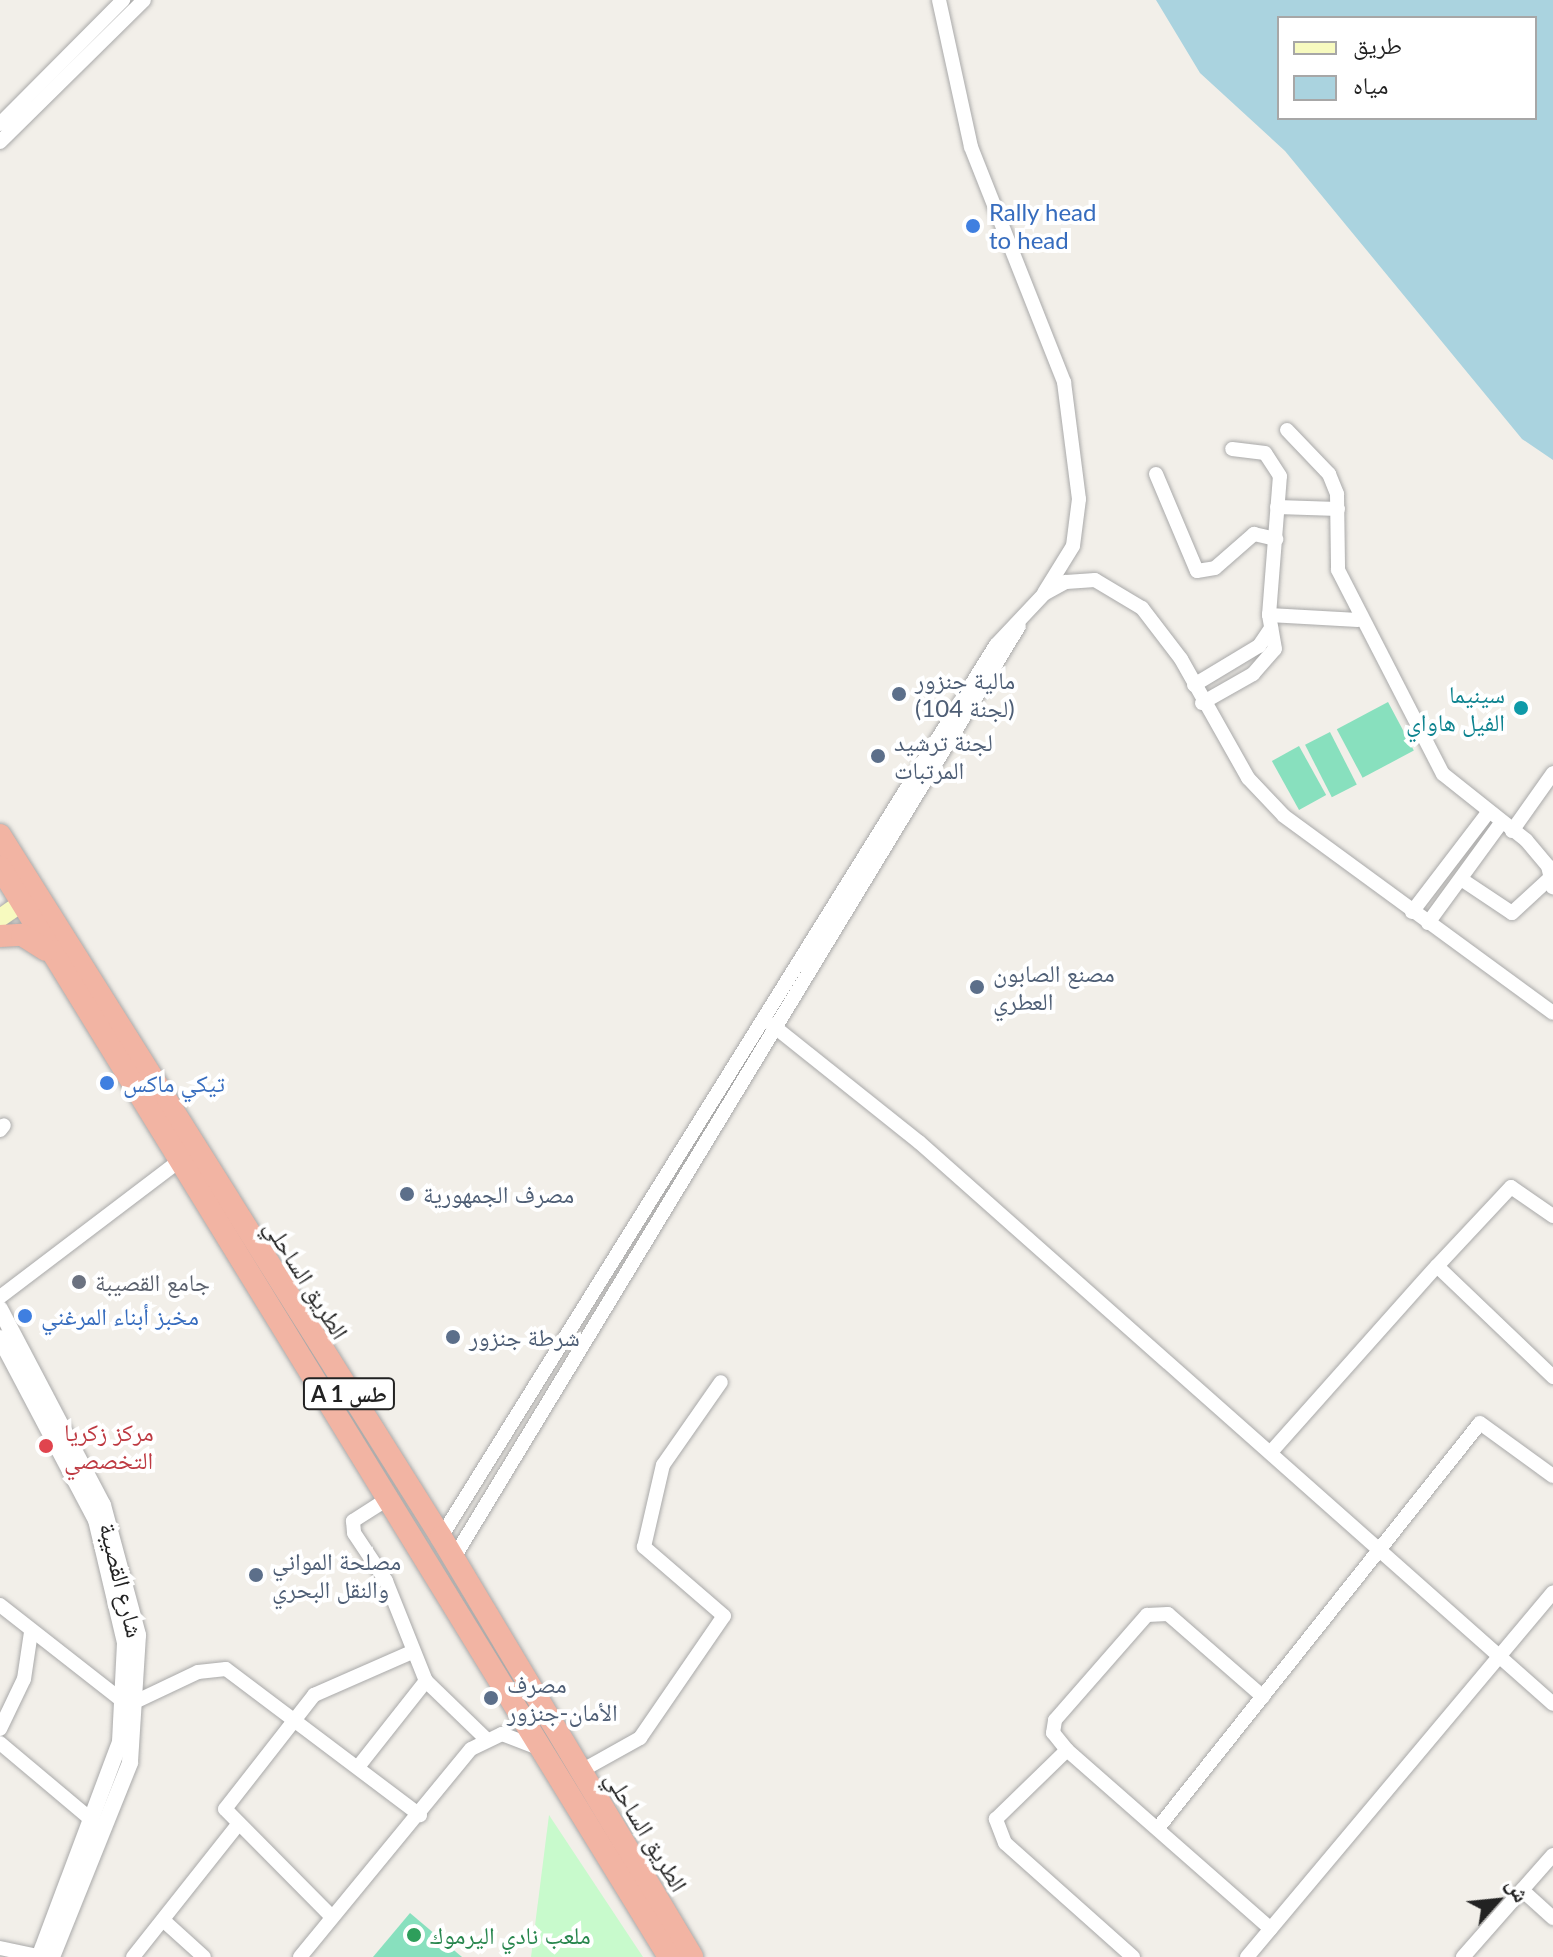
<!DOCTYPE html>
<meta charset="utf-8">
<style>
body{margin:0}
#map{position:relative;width:1553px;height:1957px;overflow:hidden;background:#f2efe9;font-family:Lato,"Noto Naskh Arabic",sans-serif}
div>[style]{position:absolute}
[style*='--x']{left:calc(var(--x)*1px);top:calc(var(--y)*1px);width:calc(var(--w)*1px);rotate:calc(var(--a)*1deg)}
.park>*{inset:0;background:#c8facc}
.pitch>*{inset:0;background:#88e0be;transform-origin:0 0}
.water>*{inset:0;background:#aad3df}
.roads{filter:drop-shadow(0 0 2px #a9a9a9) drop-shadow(0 0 2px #a9a9a9)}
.minor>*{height:14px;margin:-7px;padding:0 7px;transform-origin:7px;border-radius:7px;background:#fff}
.tertiary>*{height:16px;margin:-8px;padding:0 8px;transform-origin:8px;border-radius:8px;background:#fff}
.secondary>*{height:18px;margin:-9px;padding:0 9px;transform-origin:9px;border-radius:9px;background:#f7fabf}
.trunk>*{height:22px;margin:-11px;padding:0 11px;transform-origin:11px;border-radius:11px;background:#f2b4a3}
.dots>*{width:22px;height:22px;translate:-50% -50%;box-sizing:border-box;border:4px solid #fff;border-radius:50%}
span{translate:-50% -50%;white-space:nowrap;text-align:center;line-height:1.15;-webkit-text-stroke:8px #fff;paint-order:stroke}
.shield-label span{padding:2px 6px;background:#fff;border:2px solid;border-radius:6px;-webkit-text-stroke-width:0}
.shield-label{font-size:22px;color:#222;font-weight:700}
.shop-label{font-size:24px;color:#366cbe}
.left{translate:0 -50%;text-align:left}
.service-label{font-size:24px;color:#4e5e75}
.culture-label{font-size:24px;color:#0d838f}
.right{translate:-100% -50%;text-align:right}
.street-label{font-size:24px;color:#222}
.worship-label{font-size:24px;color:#5b616d}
.health-label{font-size:24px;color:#be3a42}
.leisure-label{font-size:24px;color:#27864d}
.legend{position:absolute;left:1277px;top:16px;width:260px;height:104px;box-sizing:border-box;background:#fff;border:2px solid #a7a7a7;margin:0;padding:10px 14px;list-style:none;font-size:24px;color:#222}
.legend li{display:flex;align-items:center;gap:16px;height:40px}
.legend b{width:40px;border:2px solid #a7a7a7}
.north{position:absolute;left:1457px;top:1861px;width:80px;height:80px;-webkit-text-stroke:6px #fff;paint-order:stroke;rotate:63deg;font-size:22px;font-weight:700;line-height:32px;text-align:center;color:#222}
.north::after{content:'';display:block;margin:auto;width:28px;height:36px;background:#222;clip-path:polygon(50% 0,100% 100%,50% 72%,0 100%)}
</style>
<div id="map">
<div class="park">
<div style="clip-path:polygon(549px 1815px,643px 1957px,531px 1957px)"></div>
</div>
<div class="pitch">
<div style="left:1388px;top:702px;width:55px;height:58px;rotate:62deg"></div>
<div style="left:1330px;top:732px;width:59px;height:28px;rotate:63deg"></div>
<div style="left:1299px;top:746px;width:56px;height:31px;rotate:61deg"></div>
<div style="clip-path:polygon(410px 1913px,462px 1957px,373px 1957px)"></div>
</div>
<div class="water">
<div style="clip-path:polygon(evenodd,1156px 0,1553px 0,1553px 460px,1522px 439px,1285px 151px,1200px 73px,1156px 0,1279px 18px,1535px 18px,1535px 118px,1279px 118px,1279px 18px)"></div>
</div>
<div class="roads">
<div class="minor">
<div style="--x:939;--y:0;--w:150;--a:77.7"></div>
<div style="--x:971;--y:147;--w:253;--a:68.4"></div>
<div style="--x:1064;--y:382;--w:118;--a:82.7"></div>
<div style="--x:1079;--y:499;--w:47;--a:97.3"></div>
<div style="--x:1073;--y:546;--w:55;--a:121.7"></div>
<div style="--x:0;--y:124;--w:175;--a:-45.2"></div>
<div style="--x:0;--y:142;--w:202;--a:-44.6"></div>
<div style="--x:1287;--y:430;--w:61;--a:46.3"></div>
<div style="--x:1329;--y:474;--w:22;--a:68"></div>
<div style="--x:1337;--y:494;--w:76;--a:89.2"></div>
<div style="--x:1338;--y:570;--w:229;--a:62.8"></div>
<div style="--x:1443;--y:774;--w:106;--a:38.5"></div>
<div style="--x:1526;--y:840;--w:34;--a:50"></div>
<div style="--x:1548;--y:866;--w:22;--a:77"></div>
<div style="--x:1156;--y:474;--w:105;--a:67.1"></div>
<div style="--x:1197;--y:571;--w:18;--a:-9"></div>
<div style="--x:1215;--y:568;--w:52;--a:-41.1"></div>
<div style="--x:1254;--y:534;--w:23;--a:13"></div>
<div style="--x:1277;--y:507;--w:61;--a:1.9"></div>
<div style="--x:1269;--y:615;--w:89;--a:3.2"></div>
<div style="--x:1194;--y:685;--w:76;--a:-31"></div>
<div style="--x:1259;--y:646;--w:22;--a:-56"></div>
<div style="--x:1202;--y:703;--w:59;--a:-29.6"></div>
<div style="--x:1253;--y:674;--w:33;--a:-49"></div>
<div style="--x:1275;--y:649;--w:35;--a:-100"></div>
<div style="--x:1269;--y:615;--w:139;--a:-85.5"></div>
<div style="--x:1280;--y:476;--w:27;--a:-123"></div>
<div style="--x:1265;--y:453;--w:33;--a:-173"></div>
<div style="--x:1512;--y:831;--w:71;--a:-54.7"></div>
<div style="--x:1461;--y:879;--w:61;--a:33.7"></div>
<div style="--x:1512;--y:913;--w:50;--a:-42.6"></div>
<div style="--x:1412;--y:912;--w:123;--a:-52.6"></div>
<div style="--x:1428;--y:923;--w:124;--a:-53.9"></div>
<div style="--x:771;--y:1024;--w:189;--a:38.6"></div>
<div style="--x:919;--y:1142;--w:847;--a:41.55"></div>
<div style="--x:0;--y:1130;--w:6;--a:-51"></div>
<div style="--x:1553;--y:1216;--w:51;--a:-145.4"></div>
<div style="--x:1511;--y:1187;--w:108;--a:133.1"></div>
<div style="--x:1437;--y:1266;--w:161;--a:43.7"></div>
<div style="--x:0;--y:1297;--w:223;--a:-37.2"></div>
<div style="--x:1271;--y:1452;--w:249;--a:-48.3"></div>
<div style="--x:389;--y:1498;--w:43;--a:147.4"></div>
<div style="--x:353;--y:1521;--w:12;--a:85"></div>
<div style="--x:354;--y:1533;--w:58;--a:56.3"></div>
<div style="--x:386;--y:1581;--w:108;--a:68.2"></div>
<div style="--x:426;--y:1681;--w:82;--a:44"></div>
<div style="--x:441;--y:1537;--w:1051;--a:-58.11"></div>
<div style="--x:996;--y:645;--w:70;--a:-46.7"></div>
<div style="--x:1044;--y:594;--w:25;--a:-29"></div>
<div style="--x:1066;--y:582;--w:29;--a:-4"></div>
<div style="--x:1095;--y:580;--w:55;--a:30.8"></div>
<div style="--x:1142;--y:608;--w:64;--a:52.6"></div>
<div style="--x:1181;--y:659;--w:137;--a:60.6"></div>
<div style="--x:1248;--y:778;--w:52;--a:46.5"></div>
<div style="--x:1284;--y:816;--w:333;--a:36.2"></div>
<div style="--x:453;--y:1559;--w:1091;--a:-58.76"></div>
<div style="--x:0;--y:1605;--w:159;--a:38.1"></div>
<div style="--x:139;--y:1700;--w:65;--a:-25.4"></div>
<div style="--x:198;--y:1672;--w:28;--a:-6"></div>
<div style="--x:226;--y:1669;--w:243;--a:37"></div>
<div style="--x:0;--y:1729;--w:55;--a:-64.4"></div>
<div style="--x:24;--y:1679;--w:48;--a:-81.5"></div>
<div style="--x:0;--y:1743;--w:121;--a:40"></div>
<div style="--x:1067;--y:1750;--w:271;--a:41.3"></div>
<div style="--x:358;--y:1767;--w:110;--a:-51.7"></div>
<div style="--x:581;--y:1771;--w:68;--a:-29.2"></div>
<div style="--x:640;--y:1738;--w:148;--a:-55.5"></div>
<div style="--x:724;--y:1616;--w:106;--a:-139.2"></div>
<div style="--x:644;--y:1547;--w:84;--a:-77"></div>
<div style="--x:663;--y:1465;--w:101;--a:-55.1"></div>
<div style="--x:1158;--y:1828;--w:517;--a:-51.51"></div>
<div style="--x:1480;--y:1423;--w:90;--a:36"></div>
<div style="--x:1522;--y:1890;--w:42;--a:42.1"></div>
<div style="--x:332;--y:1917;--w:152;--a:-134.7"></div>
<div style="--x:225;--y:1809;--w:145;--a:-52"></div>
<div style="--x:314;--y:1695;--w:107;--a:-23.7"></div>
<div style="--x:163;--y:1920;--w:55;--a:42.1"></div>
<div style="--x:0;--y:1948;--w:40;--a:12"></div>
<div style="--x:133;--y:1957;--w:166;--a:-51.6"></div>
<div style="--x:300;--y:1957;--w:269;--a:-50.6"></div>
<div style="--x:471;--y:1749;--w:34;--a:-26"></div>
<div style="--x:502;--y:1734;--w:36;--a:21"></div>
<div style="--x:1133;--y:1957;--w:171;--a:-138.3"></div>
<div style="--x:1005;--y:1843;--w:26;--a:-111"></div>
<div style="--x:996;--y:1819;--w:99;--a:-44.2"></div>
<div style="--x:1067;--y:1750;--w:22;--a:-129"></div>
<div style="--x:1053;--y:1733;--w:13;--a:-81"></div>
<div style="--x:1055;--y:1720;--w:140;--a:-48.8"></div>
<div style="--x:1147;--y:1615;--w:21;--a:-3"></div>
<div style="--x:1168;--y:1614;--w:126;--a:41.1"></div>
<div style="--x:1247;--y:1957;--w:476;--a:-50"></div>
<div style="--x:1463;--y:1957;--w:136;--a:-48.6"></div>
</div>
<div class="tertiary">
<div style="--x:0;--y:1309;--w:221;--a:62.3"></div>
<div style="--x:103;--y:1505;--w:135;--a:74.9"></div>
<div style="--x:138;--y:1635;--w:128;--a:93.6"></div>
<div style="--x:130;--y:1763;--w:209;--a:111.9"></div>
<div style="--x:0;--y:1338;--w:206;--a:62.2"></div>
<div style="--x:96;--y:1520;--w:126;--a:76.7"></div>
<div style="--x:125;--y:1643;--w:99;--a:92.9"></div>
<div style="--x:120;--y:1742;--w:230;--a:110.6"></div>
</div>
<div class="secondary">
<div style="--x:0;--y:918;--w:37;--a:-35"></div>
</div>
<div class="trunk">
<div style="--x:0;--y:835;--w:829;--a:57.86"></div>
<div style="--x:441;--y:1537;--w:489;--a:59.1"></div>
<div style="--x:0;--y:867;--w:1279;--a:58.46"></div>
<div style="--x:0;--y:936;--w:22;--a:-3"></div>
<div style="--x:22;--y:935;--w:28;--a:32"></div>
</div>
</div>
<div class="dots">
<div style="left:973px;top:226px;background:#3f7fe0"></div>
<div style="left:899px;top:694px;background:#5c6f8a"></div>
<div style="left:1521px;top:708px;background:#0f9aa8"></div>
<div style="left:878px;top:756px;background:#5c6f8a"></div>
<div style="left:977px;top:987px;background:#5c6f8a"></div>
<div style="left:107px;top:1083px;background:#3f7fe0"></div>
<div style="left:407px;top:1194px;background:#5c6f8a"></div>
<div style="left:79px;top:1282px;background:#6b7280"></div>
<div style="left:25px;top:1316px;background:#3f7fe0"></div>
<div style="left:453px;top:1337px;background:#5c6f8a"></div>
<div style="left:46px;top:1446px;background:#e0444e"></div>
<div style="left:256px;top:1575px;background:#5c6f8a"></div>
<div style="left:491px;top:1698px;background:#5c6f8a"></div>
<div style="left:414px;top:1935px;background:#2e9e5b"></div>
</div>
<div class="shield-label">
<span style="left:349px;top:1394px">A 1 طس</span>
</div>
<div class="shop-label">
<span class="left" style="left:989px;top:226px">Rally head<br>to head</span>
<span class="left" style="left:123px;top:1083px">تيكي ماكس</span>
<span class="left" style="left:41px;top:1316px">مخبز أبناء المرغني</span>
</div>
<div class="service-label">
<span class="left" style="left:915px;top:694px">مالية جنزور<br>(لجنة 104)</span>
<span class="left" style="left:894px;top:756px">لجنة ترشيد<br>المرتبات</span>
<span class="left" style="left:993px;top:987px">مصنع الصابون<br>العطري</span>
<span class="left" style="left:423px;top:1194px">مصرف الجمهورية</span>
<span class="left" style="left:469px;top:1337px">شرطة جنزور</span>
<span class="left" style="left:272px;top:1575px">مصلحة المواني<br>والنقل البحري</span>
<span class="left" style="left:507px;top:1698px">مصرف<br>الأمان-جنزور</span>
</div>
<div class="culture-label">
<span class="right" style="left:1505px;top:708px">سينيما<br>الفيل هاواي</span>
</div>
<div class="street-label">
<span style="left:307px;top:1279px;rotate:58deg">الطريق الساحلي</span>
<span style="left:122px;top:1580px;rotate:76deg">شارع القصيبة</span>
<span style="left:647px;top:1831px;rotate:59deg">الطريق الساحلي</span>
</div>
<div class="worship-label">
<span class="left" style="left:95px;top:1282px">جامع القصيبة</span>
</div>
<div class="health-label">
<span class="left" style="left:64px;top:1446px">مركز زكريا<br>التخصصي</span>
</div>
<div class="leisure-label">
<span class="left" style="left:430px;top:1935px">ملعب نادي اليرموك</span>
</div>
<ul class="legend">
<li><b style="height:10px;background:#f7fabf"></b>طريق</li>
<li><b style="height:22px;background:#aad3df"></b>مياه</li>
</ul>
<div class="north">ش</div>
</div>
